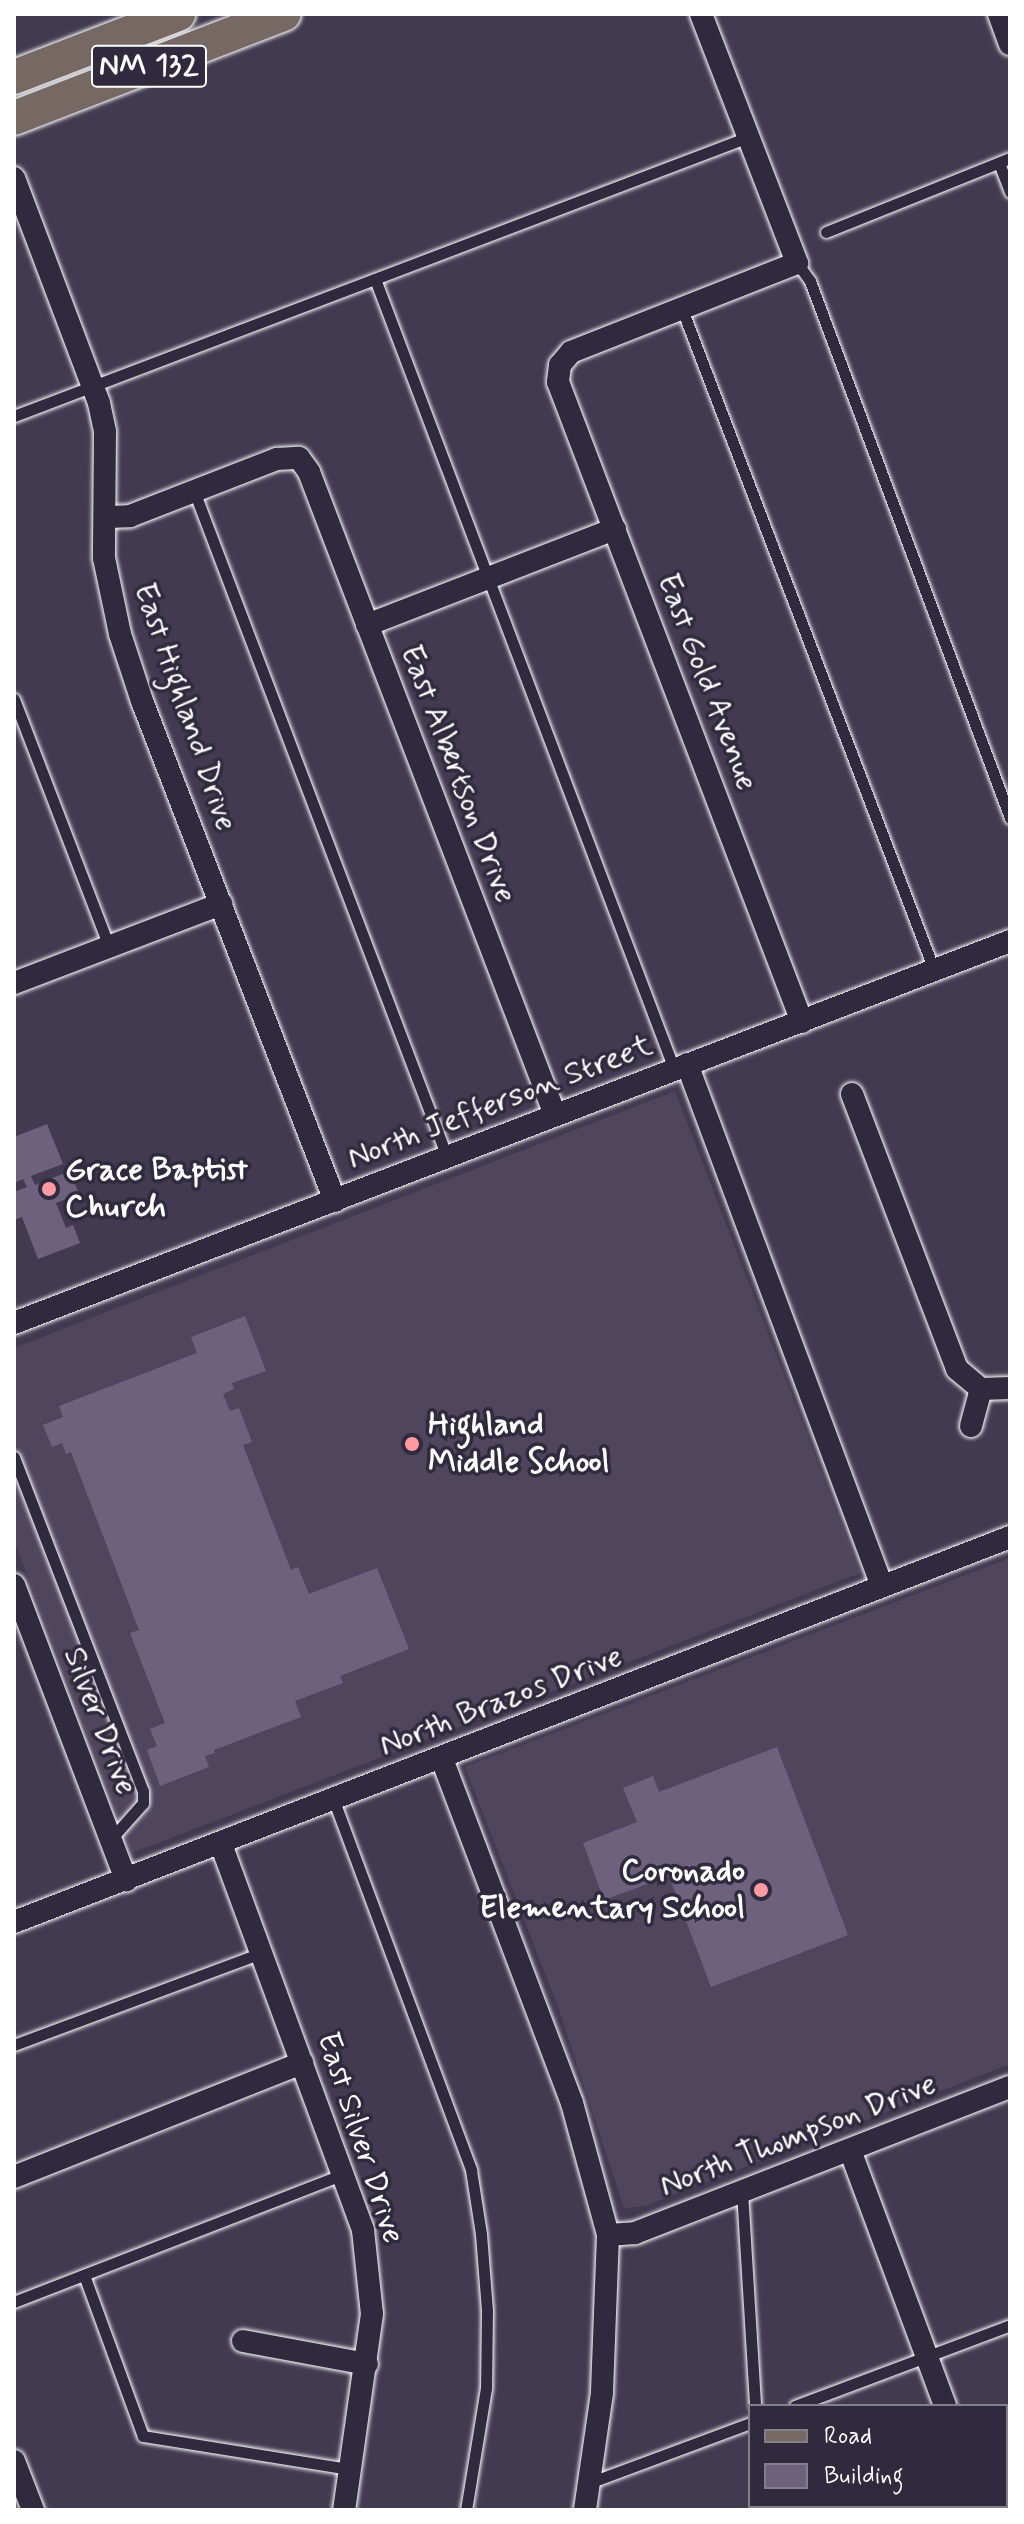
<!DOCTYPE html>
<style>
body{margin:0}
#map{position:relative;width:1024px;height:2524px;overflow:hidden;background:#423a50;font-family:Mynerve,sans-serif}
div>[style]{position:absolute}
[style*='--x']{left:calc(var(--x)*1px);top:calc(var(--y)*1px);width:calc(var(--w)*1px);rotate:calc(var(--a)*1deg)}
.built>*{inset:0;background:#4f465e}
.building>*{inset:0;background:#6e617d}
.roads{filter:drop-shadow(0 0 2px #fff) drop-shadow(0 0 2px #fff)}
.service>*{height:11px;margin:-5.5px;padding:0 5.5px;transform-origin:5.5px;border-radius:5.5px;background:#2f2a3d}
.minor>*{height:22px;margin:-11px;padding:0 11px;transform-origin:11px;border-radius:11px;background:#2f2a3d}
.primary>*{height:34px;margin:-17px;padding:0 17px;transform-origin:17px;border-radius:17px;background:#766964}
.dots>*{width:22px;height:22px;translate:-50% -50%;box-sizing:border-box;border:4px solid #2f2a3d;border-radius:50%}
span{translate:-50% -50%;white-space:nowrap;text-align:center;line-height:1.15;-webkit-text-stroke:7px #2f2a3d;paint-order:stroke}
.shield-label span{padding:2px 6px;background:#2f2a3d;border:2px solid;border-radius:6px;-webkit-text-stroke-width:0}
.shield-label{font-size:30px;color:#fff;font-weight:700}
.street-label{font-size:32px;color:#fff}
.poi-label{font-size:32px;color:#fff;font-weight:700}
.left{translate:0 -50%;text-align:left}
.right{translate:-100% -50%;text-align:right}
.frame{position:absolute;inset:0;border:16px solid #fff;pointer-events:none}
.legend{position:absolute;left:748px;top:2404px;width:260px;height:104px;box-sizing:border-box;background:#2f2a3d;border:2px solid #827f8b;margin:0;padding:10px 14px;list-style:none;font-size:24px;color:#fff}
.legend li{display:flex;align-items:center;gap:16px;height:40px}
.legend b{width:40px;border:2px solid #827f8b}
</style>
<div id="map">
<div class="built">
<div style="clip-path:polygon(675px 1091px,860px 1573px,132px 1853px,14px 1540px,14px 1348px)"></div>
<div style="clip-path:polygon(1010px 1558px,1010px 2064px,645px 2206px,624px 2208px,560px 2012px,465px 1767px)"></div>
</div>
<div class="building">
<div style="clip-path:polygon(47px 1124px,63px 1164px,31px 1176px,35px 1185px,70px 1171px,79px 1194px,56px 1203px,66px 1228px,73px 1225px,80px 1243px,38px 1259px,22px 1217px,14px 1220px,14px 1192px,27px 1187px,23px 1179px,14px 1183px,14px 1137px)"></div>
<div style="clip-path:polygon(245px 1316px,266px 1371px,232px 1383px,234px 1389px,223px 1394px,230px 1411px,239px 1408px,252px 1442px,243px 1445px,291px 1570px,298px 1567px,309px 1594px,377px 1568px,409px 1649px,340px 1676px,343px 1683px,295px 1701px,301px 1717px,214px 1750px,215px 1753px,205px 1756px,209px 1767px,160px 1786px,147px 1750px,157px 1746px,150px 1729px,165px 1723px,130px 1633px,139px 1630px,71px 1452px,66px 1454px,62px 1443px,52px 1447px,43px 1425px,63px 1417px,59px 1406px,197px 1353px,191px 1337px)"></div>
<div style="clip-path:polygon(777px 1747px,848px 1935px,711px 1987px,669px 1876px,604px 1900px,583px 1843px,637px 1822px,623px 1788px,653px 1776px,659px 1792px)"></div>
</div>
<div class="roads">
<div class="service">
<div style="--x:999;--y:163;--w:31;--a:69"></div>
<div style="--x:826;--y:232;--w:198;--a:-21.9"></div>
<div style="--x:797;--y:263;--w:22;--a:54"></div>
<div style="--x:810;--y:281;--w:573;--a:69.57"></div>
<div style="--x:375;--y:279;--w:845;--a:69.27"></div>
<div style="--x:682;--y:309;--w:707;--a:69.13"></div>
<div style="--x:14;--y:416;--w:785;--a:-20.81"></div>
<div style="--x:194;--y:491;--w:712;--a:69.2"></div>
<div style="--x:14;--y:699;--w:266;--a:69"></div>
<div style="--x:14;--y:1457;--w:358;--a:68.9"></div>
<div style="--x:143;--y:1791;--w:12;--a:90"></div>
<div style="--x:143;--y:1803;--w:48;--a:131.6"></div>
<div style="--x:334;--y:1801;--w:394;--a:69.6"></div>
<div style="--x:471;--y:2170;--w:65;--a:81.1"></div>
<div style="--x:481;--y:2234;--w:77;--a:85.5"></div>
<div style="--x:487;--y:2311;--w:77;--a:90.7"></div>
<div style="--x:486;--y:2388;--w:124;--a:99.3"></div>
<div style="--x:14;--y:2045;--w:265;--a:-20.4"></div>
<div style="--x:742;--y:2191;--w:215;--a:86.5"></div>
<div style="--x:84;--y:2275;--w:171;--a:69.9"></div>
<div style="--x:143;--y:2436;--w:210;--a:9.1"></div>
<div style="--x:14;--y:2302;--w:354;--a:-21.2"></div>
<div style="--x:795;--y:2406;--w:230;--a:-20.6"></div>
<div style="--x:589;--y:2483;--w:172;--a:-20.4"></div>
</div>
<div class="minor">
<div style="--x:701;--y:14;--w:267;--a:68.9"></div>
<div style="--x:797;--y:263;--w:243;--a:158.5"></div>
<div style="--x:571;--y:352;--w:17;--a:130"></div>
<div style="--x:560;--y:365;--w:17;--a:97"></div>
<div style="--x:558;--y:382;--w:685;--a:69.13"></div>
<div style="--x:999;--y:14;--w:32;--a:70"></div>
<div style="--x:14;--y:178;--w:241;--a:69.3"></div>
<div style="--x:99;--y:403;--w:30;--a:78"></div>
<div style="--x:105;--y:432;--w:126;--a:90.5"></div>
<div style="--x:104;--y:558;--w:78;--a:78.1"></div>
<div style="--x:120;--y:634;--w:71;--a:71.8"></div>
<div style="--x:142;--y:701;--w:536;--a:68.89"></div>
<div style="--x:106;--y:517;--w:24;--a:-2"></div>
<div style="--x:130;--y:516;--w:158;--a:-21.2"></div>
<div style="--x:277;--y:459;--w:22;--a:-3"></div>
<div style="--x:299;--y:458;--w:17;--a:54"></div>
<div style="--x:309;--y:472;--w:688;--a:69.06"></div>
<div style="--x:367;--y:625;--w:266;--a:-21.2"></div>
<div style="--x:14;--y:983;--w:222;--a:-20.9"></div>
<div style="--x:687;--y:1064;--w:557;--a:69.52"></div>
<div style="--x:852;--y:1094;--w:294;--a:69.1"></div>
<div style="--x:957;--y:1369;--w:31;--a:40"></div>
<div style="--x:981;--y:1389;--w:29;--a:-2"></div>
<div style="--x:14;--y:1323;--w:1067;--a:-20.98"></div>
<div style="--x:971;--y:1426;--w:38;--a:-75"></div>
<div style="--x:14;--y:1585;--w:316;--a:69.2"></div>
<div style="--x:442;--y:1759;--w:368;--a:69.3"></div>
<div style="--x:572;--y:2103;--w:137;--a:74.7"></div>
<div style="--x:608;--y:2235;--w:158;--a:92.2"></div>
<div style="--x:602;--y:2393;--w:118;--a:98.3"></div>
<div style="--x:221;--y:1844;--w:411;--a:69.8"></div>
<div style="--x:363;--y:2230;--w:84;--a:83.9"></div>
<div style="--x:372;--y:2314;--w:198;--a:98.1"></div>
<div style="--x:14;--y:1922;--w:1068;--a:-21.13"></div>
<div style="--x:850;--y:2150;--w:273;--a:69.6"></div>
<div style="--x:14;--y:2177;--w:310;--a:-21.6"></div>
<div style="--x:608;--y:2235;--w:27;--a:-4"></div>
<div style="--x:635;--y:2233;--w:402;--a:-21.3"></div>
<div style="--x:243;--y:2341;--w:126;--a:10.5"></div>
<div style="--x:14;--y:2461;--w:53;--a:68.8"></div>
<div style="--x:1006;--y:2461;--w:4;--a:-14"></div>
<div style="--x:885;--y:2510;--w:11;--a:-22"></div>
</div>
<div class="primary">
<div style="--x:14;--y:77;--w:176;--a:-21"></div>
<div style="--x:14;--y:118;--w:289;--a:-21.1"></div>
</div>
</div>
<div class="dots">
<div style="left:49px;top:1189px;background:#ff9aa2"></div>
<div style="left:412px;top:1444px;background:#ff9aa2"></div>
<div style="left:761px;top:1890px;background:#ff9aa2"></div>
</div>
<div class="shield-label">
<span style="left:149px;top:66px">NM 132</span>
</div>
<div class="street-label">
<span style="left:707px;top:682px;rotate:69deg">East Gold Avenue</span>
<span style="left:185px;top:707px;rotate:71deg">East Highland Drive</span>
<span style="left:458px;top:774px;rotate:69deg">East Albertson Drive</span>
<span style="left:500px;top:1102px;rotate:-21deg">North Jefferson Street</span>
<span style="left:501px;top:1701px;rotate:-21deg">North Brazos Drive</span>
<span style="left:100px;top:1721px;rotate:69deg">Silver Drive</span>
<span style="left:798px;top:2135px;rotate:-21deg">North Thompson Drive</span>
<span style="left:360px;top:2138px;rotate:72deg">East Silver Drive</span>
</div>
<div class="poi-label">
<span class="left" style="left:65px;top:1189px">Grace Baptist<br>Church</span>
<span class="left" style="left:428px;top:1444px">Highland<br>Middle School</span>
<span class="right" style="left:745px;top:1890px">Coronado<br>Elementary School</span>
</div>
<div class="frame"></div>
<ul class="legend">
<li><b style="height:10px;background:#766964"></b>Road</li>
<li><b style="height:22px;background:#6e617d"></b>Building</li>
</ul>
</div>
